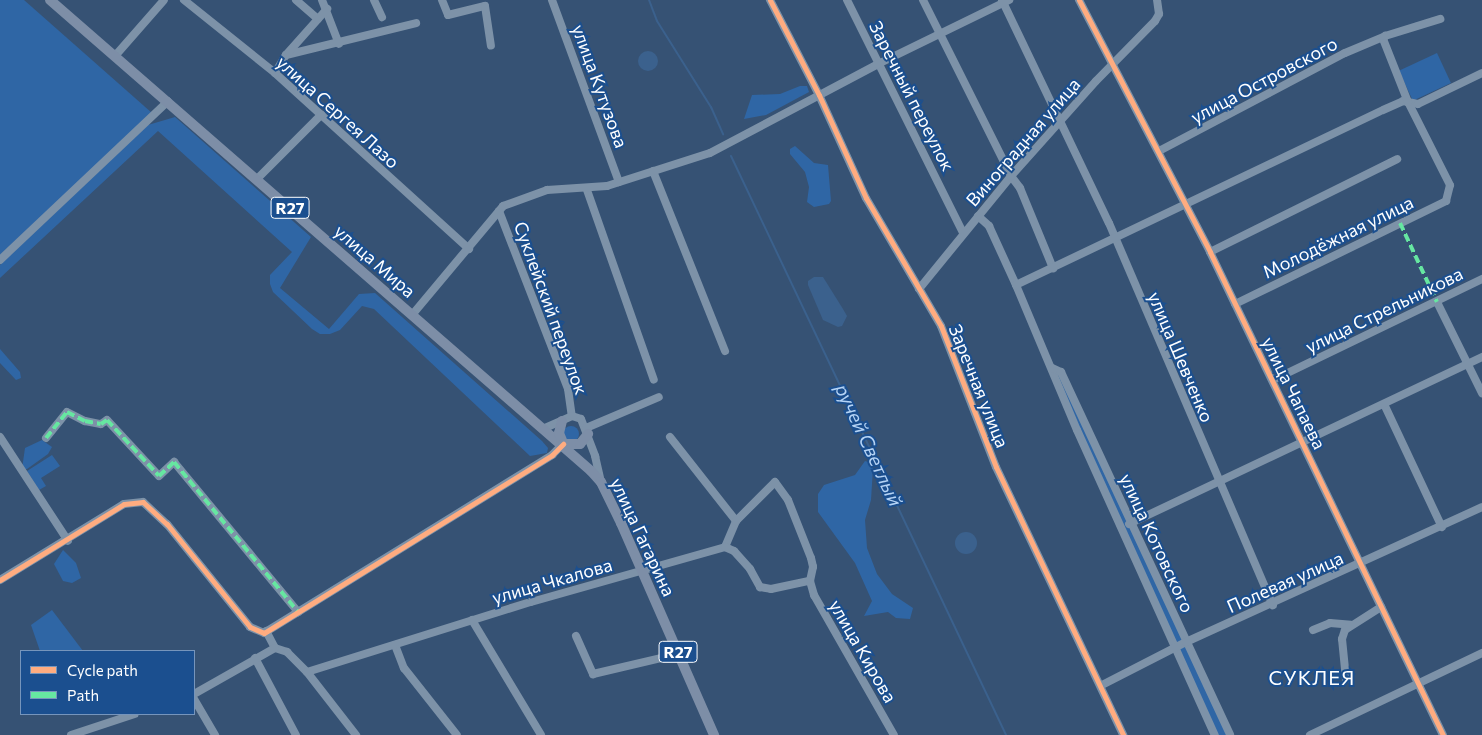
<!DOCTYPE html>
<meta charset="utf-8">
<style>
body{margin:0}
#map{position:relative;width:1482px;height:735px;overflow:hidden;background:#365274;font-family:Commissioner,sans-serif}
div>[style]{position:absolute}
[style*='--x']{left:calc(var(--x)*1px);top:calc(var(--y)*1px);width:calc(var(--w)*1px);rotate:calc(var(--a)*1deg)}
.green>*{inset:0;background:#2f66a5;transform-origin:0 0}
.round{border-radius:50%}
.water>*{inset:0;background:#3b618d}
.stream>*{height:2px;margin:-1px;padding:0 1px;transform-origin:1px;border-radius:1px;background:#3b618d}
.minor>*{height:8px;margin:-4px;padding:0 4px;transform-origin:4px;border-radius:4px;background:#7d92a8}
.major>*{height:10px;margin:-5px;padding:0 5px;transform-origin:5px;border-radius:5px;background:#7d8ea7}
.quiet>*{height:4px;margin-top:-2px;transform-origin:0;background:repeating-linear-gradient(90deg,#66e7a1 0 8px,transparent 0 12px)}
.cycleway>*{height:5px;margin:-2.5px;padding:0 2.5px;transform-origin:2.5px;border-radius:2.5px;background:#ffac80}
span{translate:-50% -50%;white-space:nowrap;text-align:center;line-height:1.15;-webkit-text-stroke:4px #1b4f8f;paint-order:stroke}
.shield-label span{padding:1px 4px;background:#1b4f8f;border:1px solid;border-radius:4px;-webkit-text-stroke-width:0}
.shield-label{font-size:16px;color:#fff;font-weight:700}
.street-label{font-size:18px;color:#fff}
.water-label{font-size:19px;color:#b5d3f5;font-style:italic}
.quarter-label{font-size:20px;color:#fff;letter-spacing:1px}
.legend{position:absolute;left:20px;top:650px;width:175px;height:65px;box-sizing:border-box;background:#1b4f8f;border:1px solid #7695bc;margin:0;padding:6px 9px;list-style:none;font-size:15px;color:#fff}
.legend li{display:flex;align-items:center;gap:10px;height:25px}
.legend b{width:25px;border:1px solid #7695bc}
</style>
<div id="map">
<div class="green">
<div style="clip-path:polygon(0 0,24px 0,152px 113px,0 255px)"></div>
<div style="left:1437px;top:53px;width:33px;height:42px;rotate:65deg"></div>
<div style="clip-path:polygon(800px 86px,807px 86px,809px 92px,766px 115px,744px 119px,752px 95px,780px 94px)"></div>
<div style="clip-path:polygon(175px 117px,311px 237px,280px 288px,329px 329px,359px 294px,375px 293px,542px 441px,548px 448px,547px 453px,530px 456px,374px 309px,362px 306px,340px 330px,330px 334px,320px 334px,312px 329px,273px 292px,270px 284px,270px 275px,292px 252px,158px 131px,0 278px,0 265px,148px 125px)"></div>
<div style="clip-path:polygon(795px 146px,814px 163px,828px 165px,831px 201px,829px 204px,814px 207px,807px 202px,809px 187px,805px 172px,790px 154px,790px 149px)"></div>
<div style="clip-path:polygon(0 349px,20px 372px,21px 378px,16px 380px,0 363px)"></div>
<div style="clip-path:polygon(1052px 368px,1061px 372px,1230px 735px,1215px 735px)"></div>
<div class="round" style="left:563px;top:426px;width:16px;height:16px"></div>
<div style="clip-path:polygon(42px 440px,52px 447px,48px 454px,27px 469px,22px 469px,25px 448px)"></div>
<div style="clip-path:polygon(52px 455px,60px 466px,41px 478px,46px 486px,39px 490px,27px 471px)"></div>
<div style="clip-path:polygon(865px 461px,871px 463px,873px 468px,871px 500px,865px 520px,867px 548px,877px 574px,892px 594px,913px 608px,910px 619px,896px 618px,888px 612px,864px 616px,872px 601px,855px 563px,818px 512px,818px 494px,824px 485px,855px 475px)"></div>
<div style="clip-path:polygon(63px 550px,76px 563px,81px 578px,72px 583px,63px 581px,54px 564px)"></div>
<div style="clip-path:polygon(52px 610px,83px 651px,40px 651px,31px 625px)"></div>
</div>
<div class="water">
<div class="round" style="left:638px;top:51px;width:20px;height:20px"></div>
<div style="clip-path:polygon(814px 277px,823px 277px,843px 309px,847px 316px,842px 326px,838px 327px,823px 320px,808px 285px,808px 281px)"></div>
<div class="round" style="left:955px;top:532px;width:22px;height:22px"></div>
</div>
<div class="stream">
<div style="--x:649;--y:0;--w:22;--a:69"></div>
<div style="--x:657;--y:21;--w:102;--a:57.9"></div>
<div style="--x:711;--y:107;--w:30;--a:66"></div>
<div style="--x:731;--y:156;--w:641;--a:64.59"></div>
</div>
<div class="minor">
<div style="--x:184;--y:0;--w:117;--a:38.7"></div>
<div style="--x:275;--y:73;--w:262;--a:42.2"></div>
<div style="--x:296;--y:0;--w:29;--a:41"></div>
<div style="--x:322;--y:0;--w:47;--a:68.9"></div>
<div style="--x:374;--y:0;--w:19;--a:65"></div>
<div style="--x:442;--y:0;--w:16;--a:68"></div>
<div style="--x:448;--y:15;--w:38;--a:-14"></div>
<div style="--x:485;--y:6;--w:40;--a:81.5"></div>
<div style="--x:552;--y:0;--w:194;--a:69.8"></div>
<div style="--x:770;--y:0;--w:107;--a:62.7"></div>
<div style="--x:819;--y:95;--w:113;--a:65.5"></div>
<div style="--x:866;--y:198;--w:148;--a:59.6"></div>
<div style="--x:941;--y:326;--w:151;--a:68.7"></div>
<div style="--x:996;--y:467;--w:297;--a:64.6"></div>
<div style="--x:847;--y:0;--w:260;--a:63.5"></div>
<div style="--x:923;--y:0;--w:197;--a:63.4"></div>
<div style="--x:1011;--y:176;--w:15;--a:53"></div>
<div style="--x:1020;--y:188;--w:87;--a:67.6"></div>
<div style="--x:1002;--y:0;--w:247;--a:64.4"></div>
<div style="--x:1109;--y:223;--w:416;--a:66.8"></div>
<div style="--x:1079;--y:0;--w:284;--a:62.5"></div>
<div style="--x:1210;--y:252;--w:536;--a:64.25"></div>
<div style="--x:286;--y:55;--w:134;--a:-13.8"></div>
<div style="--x:115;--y:56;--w:74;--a:-48.8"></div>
<div style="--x:275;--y:73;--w:21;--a:-59"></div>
<div style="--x:286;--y:55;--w:62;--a:-48.3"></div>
<div style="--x:1383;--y:110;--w:22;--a:-24"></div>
<div style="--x:1403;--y:101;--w:15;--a:11"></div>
<div style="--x:1418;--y:104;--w:71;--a:-25.8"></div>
<div style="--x:1159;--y:151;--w:210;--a:-27.8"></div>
<div style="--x:1345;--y:53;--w:41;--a:-22.8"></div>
<div style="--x:653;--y:171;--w:194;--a:68.2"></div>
<div style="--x:257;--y:179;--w:91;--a:-45"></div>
<div style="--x:587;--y:190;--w:201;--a:70.6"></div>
<div style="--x:499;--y:211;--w:191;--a:68.8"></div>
<div style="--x:568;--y:389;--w:27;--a:82"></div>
<div style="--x:978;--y:216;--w:15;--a:42"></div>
<div style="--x:989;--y:226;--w:65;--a:65.4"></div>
<div style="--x:1016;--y:285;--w:157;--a:67.2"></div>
<div style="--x:1077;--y:430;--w:335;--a:65.7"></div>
<div style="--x:1210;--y:252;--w:209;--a:-26.4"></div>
<div style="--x:0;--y:260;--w:231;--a:-43.4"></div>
<div style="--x:1016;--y:285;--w:403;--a:-25.5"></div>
<div style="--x:919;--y:289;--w:146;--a:-50.8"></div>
<div style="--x:1011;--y:176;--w:127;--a:-48.2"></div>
<div style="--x:1096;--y:81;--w:84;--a:-45.5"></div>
<div style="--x:1155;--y:21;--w:8;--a:-60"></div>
<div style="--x:1159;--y:14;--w:14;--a:-98"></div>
<div style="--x:1437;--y:302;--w:102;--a:63.7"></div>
<div style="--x:1235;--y:304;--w:235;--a:-26"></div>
<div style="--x:1446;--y:201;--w:16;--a:-76"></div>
<div style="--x:1450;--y:185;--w:93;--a:-116.8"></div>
<div style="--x:1408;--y:102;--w:68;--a:-111.6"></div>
<div style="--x:1383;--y:39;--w:4;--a:-56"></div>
<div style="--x:1385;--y:36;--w:58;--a:-17.2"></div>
<div style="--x:412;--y:315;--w:142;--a:-50.1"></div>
<div style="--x:503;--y:206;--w:47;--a:-20"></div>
<div style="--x:547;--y:190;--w:60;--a:-3.8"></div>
<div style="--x:607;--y:186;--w:108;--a:-17.8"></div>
<div style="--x:710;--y:153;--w:190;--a:-27.9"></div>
<div style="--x:878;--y:64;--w:146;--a:-26"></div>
<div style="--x:1052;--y:368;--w:10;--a:24"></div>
<div style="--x:1061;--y:372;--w:400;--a:65"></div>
<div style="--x:1273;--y:380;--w:232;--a:-25.8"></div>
<div style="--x:1384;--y:404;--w:136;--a:64.8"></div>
<div style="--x:545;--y:428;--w:30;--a:-24"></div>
<div style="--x:572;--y:416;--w:9;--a:18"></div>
<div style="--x:581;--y:419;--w:40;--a:69"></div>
<div style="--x:595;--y:456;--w:27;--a:77"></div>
<div style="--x:586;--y:428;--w:79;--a:-23"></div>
<div style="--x:0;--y:437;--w:124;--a:56.8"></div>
<div style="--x:670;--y:437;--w:107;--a:51.8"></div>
<div style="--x:46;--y:438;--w:33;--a:-51"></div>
<div style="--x:67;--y:412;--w:20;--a:27"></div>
<div style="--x:85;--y:421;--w:16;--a:11"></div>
<div style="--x:101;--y:424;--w:7;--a:-34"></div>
<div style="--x:107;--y:420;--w:76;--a:47.1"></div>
<div style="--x:159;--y:476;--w:21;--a:-43"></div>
<div style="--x:174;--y:462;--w:195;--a:50.4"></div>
<div style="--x:1129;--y:524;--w:391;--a:-25.3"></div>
<div style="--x:725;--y:547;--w:28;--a:-67"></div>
<div style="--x:736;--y:521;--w:55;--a:-45"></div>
<div style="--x:775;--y:482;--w:22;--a:54"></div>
<div style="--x:788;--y:500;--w:62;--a:68.4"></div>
<div style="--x:811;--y:558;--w:9;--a:77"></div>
<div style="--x:813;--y:567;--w:14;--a:102"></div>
<div style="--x:810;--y:581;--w:15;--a:74"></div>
<div style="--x:814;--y:595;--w:161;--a:60.3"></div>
<div style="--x:0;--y:580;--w:145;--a:-31.5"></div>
<div style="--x:124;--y:504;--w:19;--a:-6"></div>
<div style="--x:143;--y:502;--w:33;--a:43"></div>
<div style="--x:167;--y:524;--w:132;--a:51.1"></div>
<div style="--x:250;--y:627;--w:15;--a:23"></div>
<div style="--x:264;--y:633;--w:339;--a:-31.7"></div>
<div style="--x:552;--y:455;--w:16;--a:-45"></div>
<div style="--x:472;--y:620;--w:134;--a:59"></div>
<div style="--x:1313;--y:630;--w:18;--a:-22"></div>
<div style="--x:1330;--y:623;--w:21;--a:5"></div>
<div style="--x:266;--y:631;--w:19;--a:62"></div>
<div style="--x:576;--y:636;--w:42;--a:65.9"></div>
<div style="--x:593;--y:674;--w:87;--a:-13.2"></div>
<div style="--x:395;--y:645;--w:25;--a:69"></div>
<div style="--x:404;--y:668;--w:85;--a:51.7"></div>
<div style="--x:275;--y:648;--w:13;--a:18"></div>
<div style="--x:287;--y:652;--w:28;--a:45"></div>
<div style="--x:307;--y:672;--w:80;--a:52.1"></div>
<div style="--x:255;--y:658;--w:87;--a:62"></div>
<div style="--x:307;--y:672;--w:235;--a:-17.4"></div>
<div style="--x:531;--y:602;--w:202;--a:-15.8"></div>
<div style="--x:725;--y:547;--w:10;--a:24"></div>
<div style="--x:734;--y:551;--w:24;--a:48"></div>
<div style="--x:750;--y:569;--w:21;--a:61"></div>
<div style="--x:760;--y:587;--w:11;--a:10"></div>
<div style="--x:771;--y:589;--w:40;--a:-12"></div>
<div style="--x:1346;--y:679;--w:40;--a:-95.7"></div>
<div style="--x:1342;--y:639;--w:9;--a:-72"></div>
<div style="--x:1345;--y:630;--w:43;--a:-32.6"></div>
<div style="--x:1102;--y:685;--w:94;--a:-27.1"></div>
<div style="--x:1186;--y:642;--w:325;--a:-24.5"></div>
<div style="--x:194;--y:694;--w:93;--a:-29.6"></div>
<div style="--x:194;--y:699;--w:42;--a:59.7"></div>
<div style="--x:71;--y:735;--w:67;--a:-18.2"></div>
<div style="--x:1310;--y:735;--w:191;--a:-25.5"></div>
</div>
<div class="major">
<div style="--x:50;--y:0;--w:717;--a:41.04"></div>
<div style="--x:591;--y:471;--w:15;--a:48"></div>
<div style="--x:601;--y:482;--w:46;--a:64"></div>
<div style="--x:621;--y:523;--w:232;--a:66.3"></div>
<div style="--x:562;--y:421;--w:12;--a:104"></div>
<div style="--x:559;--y:433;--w:11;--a:68"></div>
<div style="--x:563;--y:444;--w:17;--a:0"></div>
<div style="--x:580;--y:444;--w:13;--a:-51"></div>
</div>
<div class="quiet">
<div style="--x:1400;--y:223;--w:87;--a:64.9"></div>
<div style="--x:46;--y:438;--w:33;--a:-51"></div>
<div style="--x:67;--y:412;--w:20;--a:27"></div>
<div style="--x:85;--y:421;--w:16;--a:11"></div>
<div style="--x:101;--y:424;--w:7;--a:-34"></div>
<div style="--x:107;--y:420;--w:76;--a:47.1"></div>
<div style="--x:159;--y:476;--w:21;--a:-43"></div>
<div style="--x:174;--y:462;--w:195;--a:50.4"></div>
</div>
<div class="cycleway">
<div style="--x:770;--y:0;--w:107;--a:62.7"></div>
<div style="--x:819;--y:95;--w:113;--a:65.5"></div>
<div style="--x:866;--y:198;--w:148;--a:59.6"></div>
<div style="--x:941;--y:326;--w:151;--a:68.7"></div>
<div style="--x:996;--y:467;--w:297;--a:64.6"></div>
<div style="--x:1079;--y:0;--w:284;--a:62.5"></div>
<div style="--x:1210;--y:252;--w:536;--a:64.25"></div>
<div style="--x:0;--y:580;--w:145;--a:-31.5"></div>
<div style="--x:124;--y:504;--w:19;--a:-6"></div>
<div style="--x:143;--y:502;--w:33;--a:43"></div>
<div style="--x:167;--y:524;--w:132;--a:51.1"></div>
<div style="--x:250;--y:627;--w:15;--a:23"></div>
<div style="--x:264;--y:633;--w:339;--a:-31.7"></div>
<div style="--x:552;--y:455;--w:16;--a:-45"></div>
</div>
<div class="shield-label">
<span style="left:290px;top:208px">R27</span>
<span style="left:678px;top:652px">R27</span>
</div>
<div class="street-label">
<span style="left:1264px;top:80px;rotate:-28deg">улица Островского</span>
<span style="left:600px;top:86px;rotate:70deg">улица Кутузова</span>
<span style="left:912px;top:96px;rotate:63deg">Заречный переулок</span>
<span style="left:338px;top:112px;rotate:42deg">улица Сергея Лазо</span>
<span style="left:1023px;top:142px;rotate:-49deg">Виноградная улица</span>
<span style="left:1338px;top:237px;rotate:-26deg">Молодёжная улица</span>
<span style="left:375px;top:261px;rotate:41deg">улица Мира</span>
<span style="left:551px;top:308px;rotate:70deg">Суклейский переулок</span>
<span style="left:1384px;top:310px;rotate:-26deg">улица Стрельникова</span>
<span style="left:1181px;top:357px;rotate:67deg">улица Шевченко</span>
<span style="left:979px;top:386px;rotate:68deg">Заречная улица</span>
<span style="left:1294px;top:393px;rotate:64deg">улица Чапаева</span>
<span style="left:643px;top:537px;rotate:65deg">улица Гагарина</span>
<span style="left:1157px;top:543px;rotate:65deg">улица Котовского</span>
<span style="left:552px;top:581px;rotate:-16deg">улица Чкалова</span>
<span style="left:1285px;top:582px;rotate:-24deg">Полевая улица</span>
<span style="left:863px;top:651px;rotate:60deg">улица Кирова</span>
</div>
<div class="water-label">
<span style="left:869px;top:445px;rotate:65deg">ручей Светлый</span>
</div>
<div class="quarter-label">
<span style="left:1312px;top:677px">СУКЛЕЯ</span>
</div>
<ul class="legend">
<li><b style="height:6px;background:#ffac80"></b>Cycle path</li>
<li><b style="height:6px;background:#66e7a1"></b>Path</li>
</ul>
</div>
